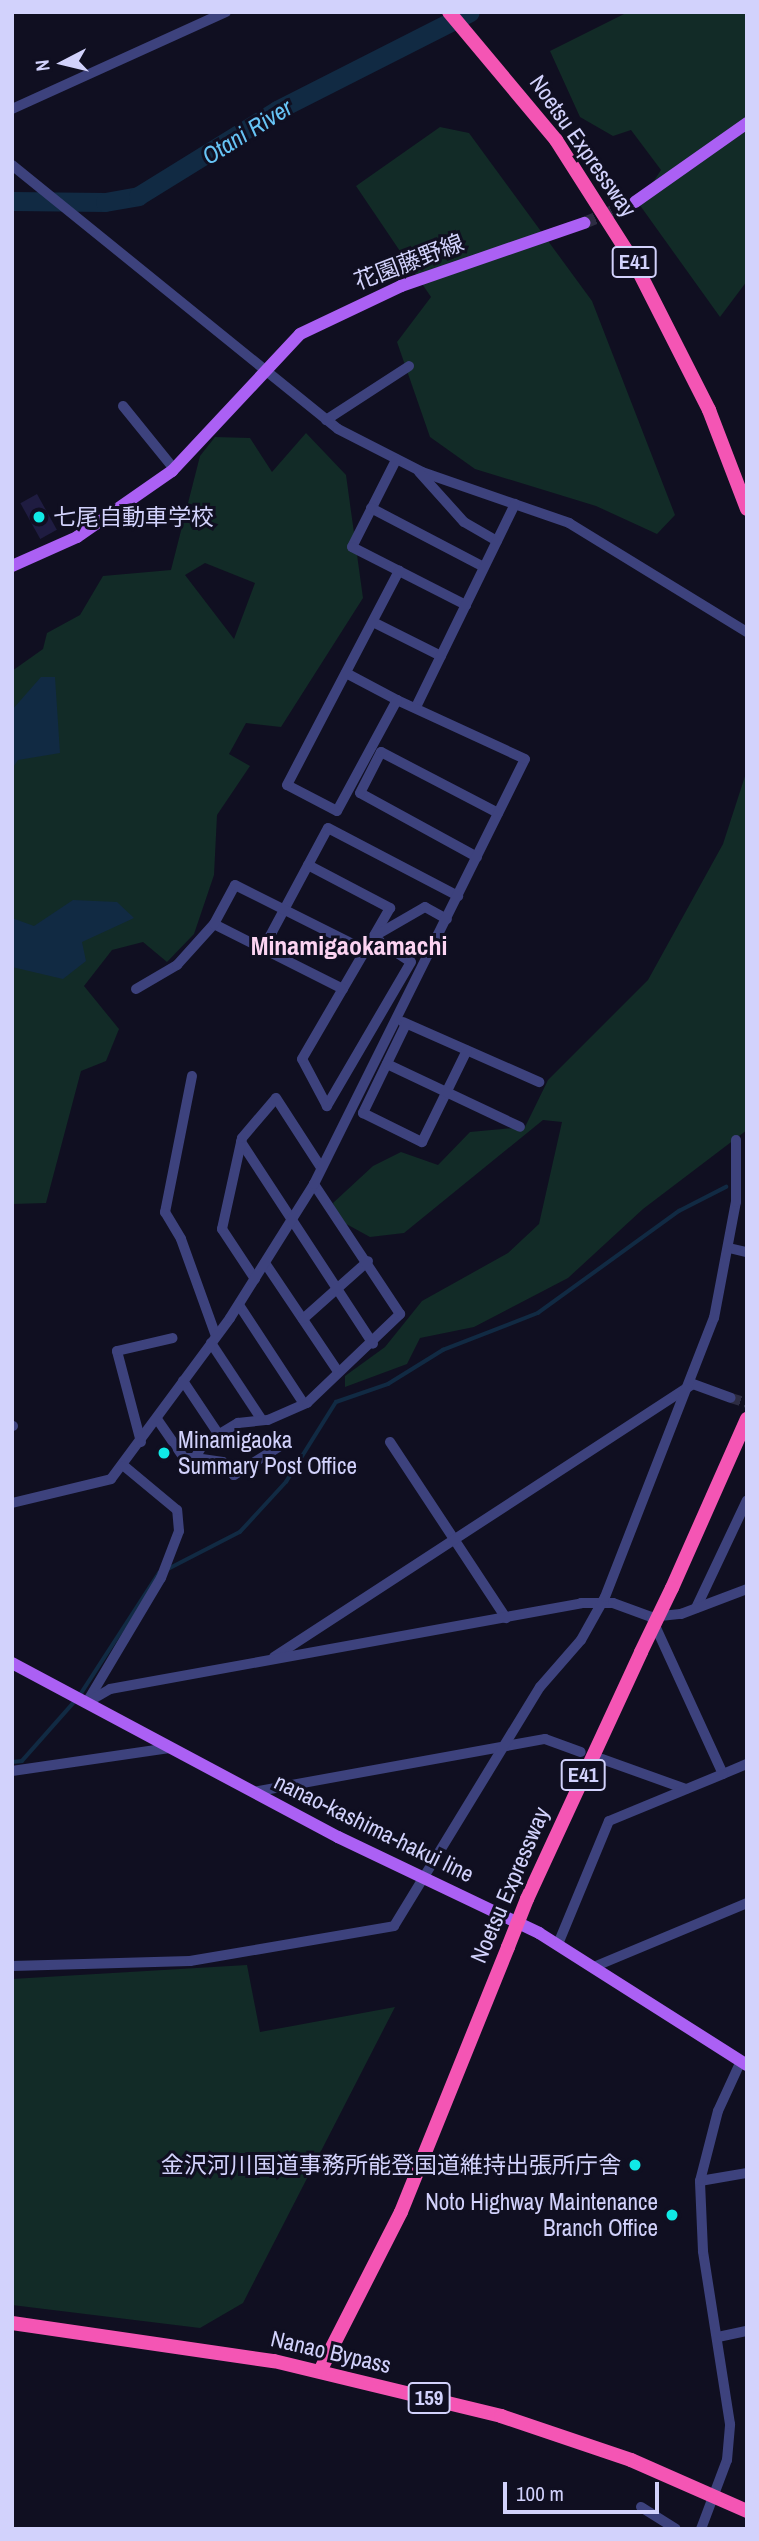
<!DOCTYPE html>
<meta charset="utf-8">
<style>
body{margin:0}
#map{position:relative;width:759px;height:2541px;overflow:hidden;background:#100f21;font-family:"Archivo Narrow","Noto Sans JP",sans-serif}
div>[style]{position:absolute}
[style*='--x']{left:calc(var(--x)*1px);top:calc(var(--y)*1px);width:calc(var(--w)*1px);rotate:calc(var(--a)*1deg)}
.green>*{inset:0;background:#122b27}
.water>*{inset:0;background:#112a43}
.stream>*{height:3.5px;margin:-1.75px;padding:0 1.75px;transform-origin:1.75px;border-radius:1.75px;background:#112a43}
.river>*{height:19px;margin:-9.5px;padding:0 9.5px;transform-origin:9.5px;border-radius:9.5px;background:#112a43}
.building>*{inset:0;background:#1f1c41;transform-origin:0 0}
.minor-tunnel>*{height:10px;margin-top:-5px;transform-origin:0;background:repeating-linear-gradient(90deg,#2d2c42 0 10px,transparent 0 15px)}
.major-tunnel>*{height:12px;margin-top:-6px;transform-origin:0;background:repeating-linear-gradient(90deg,#2d2c42 0 12px,transparent 0 18px)}
.minor>*{height:10px;margin:-5px;padding:0 5px;transform-origin:5px;border-radius:5px;background:#3d427d}
.major>*{height:12px;margin:-6px;padding:0 6px;transform-origin:6px;border-radius:6px;background:#ab60f4}
.highway>*{height:14px;margin:-7px;padding:0 7px;transform-origin:7px;border-radius:7px;background:#f455b4}
.highway-bridge>*{height:14px;margin:-7px;padding:0 7px;transform-origin:7px;border-radius:7px;background:#f455b4}
.dots>*{width:19px;height:19px;translate:-50% -50%;box-sizing:border-box;border:4px solid #100f21;border-radius:50%}
span{translate:-50% -50%;white-space:nowrap;text-align:center;line-height:1.15;-webkit-text-stroke:6px #100f21;paint-order:stroke}
.shield-label span{padding:2px 5px;background:#100f21;border:2px solid;border-radius:5px;-webkit-text-stroke-width:0}
.shield-label{font-size:21px;color:#d2d2fc;font-weight:700}
.street-label{font-size:23px;color:#d2d2fc}
.poi-label{font-size:23px;color:#d2d2fc}
.left{translate:0 -50%;text-align:left}
.right{translate:-100% -50%;text-align:right}
.water-label{font-size:24px;color:#67c4f5;font-style:italic}
.quarter-label{font-size:26px;color:#fcd4f2;font-weight:700}
.frame{position:absolute;inset:0;border:14px solid #d2d2fc;pointer-events:none}
.north{position:absolute;left:28px;top:28px;width:70px;height:70px;-webkit-text-stroke:5px #100f21;paint-order:stroke;rotate:263deg;font-size:19px;font-weight:700;line-height:28px;text-align:center;color:#d2d2fc}
.north::after{content:'';display:block;margin:auto;width:24px;height:32px;background:#d2d2fc;clip-path:polygon(50% 0,100% 100%,50% 72%,0 100%)}
.scale{position:absolute;left:503px;top:2482px;width:156px;height:32px;box-sizing:border-box;border:4px solid #d2d2fc;border-top:0;padding-left:9px;font-size:21px;line-height:24px;white-space:nowrap;color:#d2d2fc;-webkit-text-stroke:5px #100f21;paint-order:stroke}
</style>
<div id="map">
<div class="green">
<div style="clip-path:polygon(628px 12px,747px 12px,747px 281px,720px 317px,639px 204px,661px 170px,631px 130px,613px 136px,580px 117px,550px 51px)"></div>
<div style="clip-path:polygon(440px 127px,469px 133px,592px 301px,675px 515px,657px 534px,596px 506px,475px 469px,430px 437px,397px 342px,431px 297px,356px 186px)"></div>
<div style="clip-path:polygon(evenodd,306px 433px,346px 475px,363px 598px,281px 727px,246px 723px,229px 754px,250px 766px,217px 815px,214px 875px,194px 934px,167px 962px,143px 942px,112px 950px,84px 986px,119px 1029px,106px 1061px,81px 1071px,46px 1203px,12px 1204px,12px 671px,43px 649px,47px 633px,80px 615px,103px 576px,171px 570px,200px 456px,215px 437px,250px 438px,272px 472px,306px 433px,205px 563px,255px 583px,234px 639px,185px 575px,205px 563px)"></div>
<div style="clip-path:polygon(747px 770px,747px 1130px,643px 1209px,568px 1278px,474px 1327px,420px 1338px,407px 1364px,345px 1387px,345px 1376px,385px 1347px,422px 1301px,508px 1253px,539px 1224px,562px 1122px,543px 1120px,404px 1233px,370px 1237px,339px 1220px,333px 1203px,373px 1166px,401px 1152px,438px 1165px,470px 1132px,525px 1127px,548px 1080px,648px 980px,723px 844px)"></div>
<div style="clip-path:polygon(247px 1965px,260px 2032px,395px 2007px,243px 2303px,200px 2328px,12px 2305px,12px 1979px)"></div>
</div>
<div class="water">
<div style="clip-path:polygon(41px 677px,55px 677px,60px 753px,18px 760px,12px 769px,12px 710px)"></div>
<div style="clip-path:polygon(73px 900px,117px 902px,134px 918px,82px 942px,86px 961px,63px 979px,12px 967px,12px 918px,34px 926px)"></div>
</div>
<div class="stream">
<div style="--x:166;--y:1570;--w:83;--a:-27.2"></div>
<div style="--x:240;--y:1532;--w:68;--a:-47.4"></div>
<div style="--x:286;--y:1482;--w:94;--a:-58"></div>
<div style="--x:336;--y:1402;--w:55;--a:-19.1"></div>
<div style="--x:388;--y:1384;--w:65;--a:-31.7"></div>
<div style="--x:443;--y:1350;--w:102;--a:-21.3"></div>
<div style="--x:538;--y:1313;--w:174;--a:-35.9"></div>
<div style="--x:679;--y:1211;--w:53;--a:-27.1"></div>
<div style="--x:80;--y:1695;--w:145;--a:-57.1"></div>
<div style="--x:12;--y:1762;--w:10;--a:-6"></div>
<div style="--x:22;--y:1761;--w:80;--a:-48.5"></div>
</div>
<div class="river">
<div style="--x:12;--y:201;--w:93;--a:0.6"></div>
<div style="--x:105;--y:202;--w:34;--a:-10"></div>
<div style="--x:138;--y:196;--w:163;--a:-31.7"></div>
<div style="--x:277;--y:110;--w:216;--a:-26.9"></div>
</div>
<div class="building">
<div style="left:37px;top:494px;width:41px;height:19px;rotate:61deg"></div>
</div>
<div class="minor-tunnel">
<div style="--x:731;--y:1398;--w:17;--a:17"></div>
</div>
<div class="major-tunnel">
<div style="--x:584;--y:223;--w:55;--a:-22.4"></div>
</div>
<div class="minor">
<div style="--x:12;--y:109;--w:235;--a:-24.4"></div>
<div style="--x:12;--y:165;--w:419;--a:39"></div>
<div style="--x:338;--y:429;--w:94;--a:27.1"></div>
<div style="--x:422;--y:472;--w:156;--a:19.1"></div>
<div style="--x:569;--y:523;--w:209;--a:31.5"></div>
<div style="--x:123;--y:406;--w:81;--a:51"></div>
<div style="--x:326;--y:420;--w:99;--a:-33"></div>
<div style="--x:396;--y:460;--w:97;--a:116.8"></div>
<div style="--x:352;--y:547;--w:128;--a:27"></div>
<div style="--x:419;--y:472;--w:67;--a:48"></div>
<div style="--x:464;--y:522;--w:38;--a:30"></div>
<div style="--x:371;--y:508;--w:127;--a:27.6"></div>
<div style="--x:373;--y:622;--w:76;--a:26.6"></div>
<div style="--x:346;--y:673;--w:58;--a:27.9"></div>
<div style="--x:416;--y:707;--w:226;--a:-64"></div>
<div style="--x:477;--y:857;--w:133;--a:-151.3"></div>
<div style="--x:360;--y:793;--w:46;--a:-62.9"></div>
<div style="--x:381;--y:752;--w:132;--a:27.5"></div>
<div style="--x:308;--y:865;--w:93;--a:27.7"></div>
<div style="--x:390;--y:908;--w:34;--a:120"></div>
<div style="--x:373;--y:937;--w:45;--a:33.3"></div>
<div style="--x:411;--y:962;--w:167;--a:120.3"></div>
<div style="--x:327;--y:1106;--w:53;--a:-118"></div>
<div style="--x:302;--y:1059;--w:141;--a:-59.8"></div>
<div style="--x:373;--y:937;--w:60;--a:-30"></div>
<div style="--x:425;--y:907;--w:25;--a:29"></div>
<div style="--x:263;--y:949;--w:137;--a:-61.8"></div>
<div style="--x:328;--y:828;--w:147;--a:27.6"></div>
<div style="--x:136;--y:989;--w:48;--a:-30.3"></div>
<div style="--x:177;--y:965;--w:55;--a:-47.9"></div>
<div style="--x:343;--y:989;--w:144;--a:-153.3"></div>
<div style="--x:214;--y:924;--w:44;--a:-61.7"></div>
<div style="--x:235;--y:885;--w:145;--a:26.6"></div>
<div style="--x:403;--y:1022;--w:149;--a:23.8"></div>
<div style="--x:406;--y:1024;--w:99;--a:115.8"></div>
<div style="--x:363;--y:1113;--w:66;--a:26.2"></div>
<div style="--x:422;--y:1142;--w:102;--a:-63.9"></div>
<div style="--x:387;--y:1064;--w:147;--a:25.3"></div>
<div style="--x:192;--y:1076;--w:139;--a:101.2"></div>
<div style="--x:165;--y:1212;--w:31;--a:59"></div>
<div style="--x:181;--y:1239;--w:103;--a:70.2"></div>
<div style="--x:241;--y:1142;--w:241;--a:56.8"></div>
<div style="--x:729;--y:1248;--w:18;--a:13"></div>
<div style="--x:265;--y:1263;--w:129;--a:56.1"></div>
<div style="--x:255;--y:1279;--w:60;--a:-123.4"></div>
<div style="--x:222;--y:1229;--w:93;--a:-77.6"></div>
<div style="--x:242;--y:1138;--w:52;--a:-49.6"></div>
<div style="--x:276;--y:1098;--w:81;--a:57.1"></div>
<div style="--x:239;--y:1305;--w:118;--a:56.7"></div>
<div style="--x:303;--y:1319;--w:87;--a:-41.7"></div>
<div style="--x:211;--y:1343;--w:92;--a:56.5"></div>
<div style="--x:183;--y:1381;--w:65;--a:56.3"></div>
<div style="--x:157;--y:1419;--w:47;--a:55.3"></div>
<div style="--x:184;--y:1458;--w:11;--a:0"></div>
<div style="--x:195;--y:1458;--w:16;--a:-60"></div>
<div style="--x:203;--y:1444;--w:41;--a:-31"></div>
<div style="--x:238;--y:1423;--w:30;--a:-6"></div>
<div style="--x:268;--y:1420;--w:43;--a:-23.6"></div>
<div style="--x:307;--y:1403;--w:129;--a:-43.7"></div>
<div style="--x:400;--y:1314;--w:156;--a:-123.5"></div>
<div style="--x:12;--y:1426;--w:1;--a:0"></div>
<div style="--x:141;--y:1442;--w:94;--a:-104.8"></div>
<div style="--x:117;--y:1351;--w:57;--a:-13.1"></div>
<div style="--x:390;--y:1442;--w:211;--a:56.6"></div>
<div style="--x:195;--y:1458;--w:28;--a:8"></div>
<div style="--x:223;--y:1462;--w:17;--a:50"></div>
<div style="--x:234;--y:1475;--w:64;--a:-32.2"></div>
<div style="--x:12;--y:1503;--w:102;--a:-13.6"></div>
<div style="--x:111;--y:1479;--w:200;--a:-53.5"></div>
<div style="--x:230;--y:1318;--w:158;--a:-57.9"></div>
<div style="--x:314;--y:1184;--w:474;--a:-63.6"></div>
<div style="--x:525;--y:759;--w:141;--a:-155.3"></div>
<div style="--x:397;--y:700;--w:126;--a:118.4"></div>
<div style="--x:337;--y:811;--w:56;--a:-152.5"></div>
<div style="--x:287;--y:785;--w:242;--a:-62.4"></div>
<div style="--x:696;--y:1608;--w:119;--a:-64.7"></div>
<div style="--x:652;--y:1619;--w:170;--a:65.4"></div>
<div style="--x:723;--y:1774;--w:26;--a:-23"></div>
<div style="--x:274;--y:1657;--w:500;--a:-33.09"></div>
<div style="--x:693;--y:1384;--w:40;--a:20.2"></div>
<div style="--x:87;--y:1702;--w:144;--a:-59.2"></div>
<div style="--x:161;--y:1578;--w:50;--a:-69"></div>
<div style="--x:179;--y:1531;--w:21;--a:-95"></div>
<div style="--x:177;--y:1510;--w:69;--a:-140.3"></div>
<div style="--x:86;--y:1703;--w:28;--a:-30"></div>
<div style="--x:110;--y:1689;--w:479;--a:-10.3"></div>
<div style="--x:581;--y:1603;--w:32;--a:0"></div>
<div style="--x:613;--y:1603;--w:40;--a:20.2"></div>
<div style="--x:651;--y:1617;--w:30;--a:-6"></div>
<div style="--x:681;--y:1614;--w:71;--a:-20.7"></div>
<div style="--x:602;--y:1759;--w:89;--a:19.7"></div>
<div style="--x:12;--y:1771;--w:159;--a:-8.3"></div>
<div style="--x:253;--y:1792;--w:297;--a:-10.3"></div>
<div style="--x:545;--y:1739;--w:38;--a:20"></div>
<div style="--x:558;--y:1944;--w:133;--a:-67.5"></div>
<div style="--x:609;--y:1821;--w:123;--a:-22.4"></div>
<div style="--x:12;--y:1966;--w:178;--a:-1.6"></div>
<div style="--x:190;--y:1961;--w:207;--a:-9.7"></div>
<div style="--x:394;--y:1926;--w:280;--a:-58.6"></div>
<div style="--x:540;--y:1687;--w:62;--a:-48.9"></div>
<div style="--x:581;--y:1640;--w:49;--a:-60.8"></div>
<div style="--x:605;--y:1597;--w:300;--a:-68.7"></div>
<div style="--x:714;--y:1318;--w:118;--a:-79.3"></div>
<div style="--x:736;--y:1202;--w:62;--a:-90"></div>
<div style="--x:596;--y:1966;--w:164;--a:-22.6"></div>
<div style="--x:700;--y:2181;--w:48;--a:-9.7"></div>
<div style="--x:718;--y:2337;--w:30;--a:-12"></div>
<div style="--x:641;--y:2507;--w:41;--a:32.2"></div>
<div style="--x:701;--y:2529;--w:74;--a:-69.4"></div>
<div style="--x:727;--y:2460;--w:36;--a:-85"></div>
<div style="--x:730;--y:2424;--w:175;--a:-98.9"></div>
<div style="--x:703;--y:2251;--w:70;--a:-92.5"></div>
<div style="--x:700;--y:2181;--w:72;--a:-75.6"></div>
<div style="--x:718;--y:2111;--w:55;--a:-65.3"></div>
</div>
<div class="major">
<div style="--x:635;--y:202;--w:137;--a:-35.2"></div>
<div style="--x:12;--y:566;--w:71;--a:-24"></div>
<div style="--x:77;--y:537;--w:116;--a:-34.8"></div>
<div style="--x:172;--y:471;--w:187;--a:-46.9"></div>
<div style="--x:300;--y:334;--w:112;--a:-25.4"></div>
<div style="--x:401;--y:286;--w:194;--a:-19"></div>
<div style="--x:12;--y:1663;--w:370;--a:28.1"></div>
<div style="--x:338;--y:1837;--w:223;--a:25.5"></div>
<div style="--x:539;--y:1933;--w:246;--a:32.4"></div>
</div>
<div class="highway">
<div style="--x:449;--y:12;--w:167;--a:50.1"></div>
<div style="--x:556;--y:140;--w:147;--a:57.5"></div>
<div style="--x:635;--y:264;--w:164;--a:63.1"></div>
<div style="--x:709;--y:410;--w:106;--a:69"></div>
<div style="--x:672;--y:1588;--w:185;--a:-66.1"></div>
<div style="--x:527;--y:1899;--w:272;--a:-65.2"></div>
<div style="--x:12;--y:2323;--w:265;--a:8.3"></div>
<div style="--x:274;--y:2361;--w:234;--a:13.6"></div>
<div style="--x:501;--y:2416;--w:137;--a:18.7"></div>
<div style="--x:631;--y:2460;--w:127;--a:23.7"></div>
<div style="--x:320;--y:2371;--w:178;--a:-63"></div>
<div style="--x:401;--y:2212;--w:286;--a:-68"></div>
</div>
<div class="highway-bridge">
<div style="--x:641;--y:1652;--w:71;--a:-64.2"></div>
<div style="--x:508;--y:1947;--w:52;--a:-68.4"></div>
</div>
<div class="dots">
<div style="left:39px;top:517px;background:#10eae6"></div>
<div style="left:164px;top:1453px;background:#10eae6"></div>
<div style="left:635px;top:2165px;background:#10eae6"></div>
<div style="left:672px;top:2215px;background:#10eae6"></div>
</div>
<div class="shield-label">
<span style="left:634px;top:262px">E41</span>
<span style="left:583px;top:1775px">E41</span>
<span style="left:429px;top:2398px">159</span>
</div>
<div class="street-label">
<span style="left:583px;top:146px;rotate:55deg">Noetsu Expressway</span>
<span style="left:409px;top:262px;rotate:-21deg">花園藤野線</span>
<span style="left:374px;top:1828px;rotate:26deg">nanao-kashima-hakui line</span>
<span style="left:510px;top:1885px;rotate:-67deg">Noetsu Expressway</span>
<span style="left:331px;top:2352px;rotate:13deg">Nanao Bypass</span>
</div>
<div class="poi-label">
<span class="left" style="left:53px;top:517px">七尾自動車学校</span>
<span class="left" style="left:178px;top:1453px">Minamigaoka<br>Summary Post Office</span>
<span class="right" style="left:621px;top:2165px">金沢河川国道事務所能登国道維持出張所庁舎</span>
<span class="right" style="left:658px;top:2215px">Noto Highway Maintenance<br>Branch Office</span>
</div>
<div class="water-label">
<span style="left:247px;top:132px;rotate:-32deg">Otani River</span>
</div>
<div class="quarter-label">
<span style="left:349px;top:946px">Minamigaokamachi</span>
</div>
<div class="frame"></div>
<div class="north">N</div>
<div class="scale">100 m</div>
</div>
